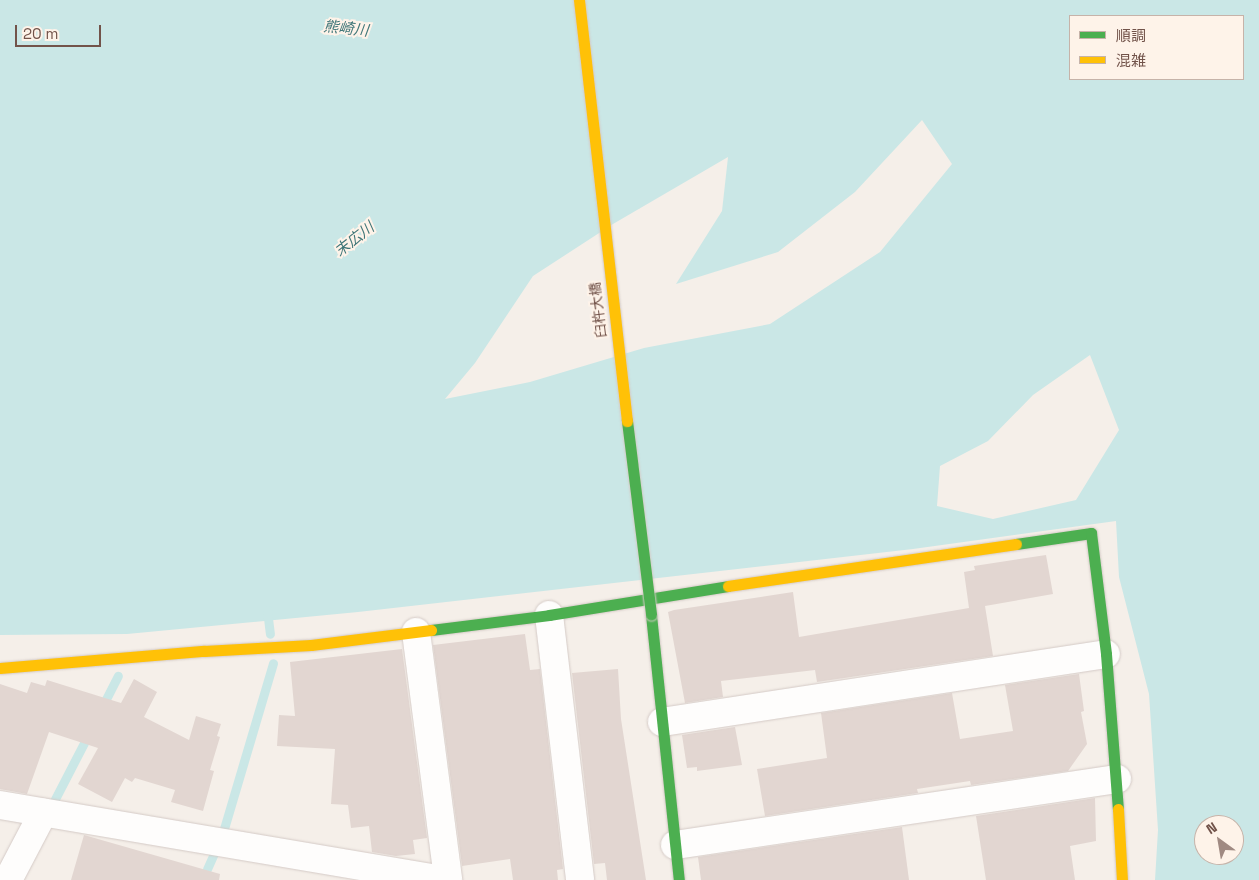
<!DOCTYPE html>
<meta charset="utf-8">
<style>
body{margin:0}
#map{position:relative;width:1259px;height:880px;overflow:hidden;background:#f5efe9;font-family:"Space Grotesk","Noto Sans JP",sans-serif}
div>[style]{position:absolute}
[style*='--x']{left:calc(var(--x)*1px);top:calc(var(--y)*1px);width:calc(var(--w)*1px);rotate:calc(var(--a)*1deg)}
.water>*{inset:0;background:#cae7e6}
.stream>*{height:9px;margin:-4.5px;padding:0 4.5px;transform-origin:4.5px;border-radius:4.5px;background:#cae7e6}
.building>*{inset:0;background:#e2d6d1}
.roads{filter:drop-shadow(0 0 1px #d4cac6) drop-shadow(0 0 1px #d4cac6)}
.street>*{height:28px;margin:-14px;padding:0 14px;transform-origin:14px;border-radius:14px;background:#fefdfc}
.fast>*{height:11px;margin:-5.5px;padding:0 5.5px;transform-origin:5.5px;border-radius:5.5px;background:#4caf50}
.slow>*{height:11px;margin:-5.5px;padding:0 5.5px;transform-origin:5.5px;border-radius:5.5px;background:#ffc107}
.bridges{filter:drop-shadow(0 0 1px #d4cac6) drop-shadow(0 0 1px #d4cac6)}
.fast-bridge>*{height:11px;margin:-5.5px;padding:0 5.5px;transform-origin:5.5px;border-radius:5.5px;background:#4caf50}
.slow-bridge>*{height:11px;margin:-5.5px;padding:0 5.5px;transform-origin:5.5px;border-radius:5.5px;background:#ffc107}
span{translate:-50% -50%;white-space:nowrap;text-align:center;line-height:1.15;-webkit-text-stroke:4px #fef3e9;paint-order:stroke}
.street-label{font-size:14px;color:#72534a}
.water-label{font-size:15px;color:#3f7678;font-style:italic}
.legend{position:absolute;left:1069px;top:15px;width:175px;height:65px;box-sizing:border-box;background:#fef3e9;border:1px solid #c6b3a9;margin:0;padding:6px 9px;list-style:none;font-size:15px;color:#72534a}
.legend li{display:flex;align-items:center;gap:10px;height:25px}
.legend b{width:25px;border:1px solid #c6b3a9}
.north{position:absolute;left:1194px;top:815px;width:50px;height:50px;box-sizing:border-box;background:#fef3e9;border:1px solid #c6b3a9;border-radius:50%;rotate:328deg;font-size:14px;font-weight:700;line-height:20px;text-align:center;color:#72534a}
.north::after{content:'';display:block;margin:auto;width:18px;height:22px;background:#a08a82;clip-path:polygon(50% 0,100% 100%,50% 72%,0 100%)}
.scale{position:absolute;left:15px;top:25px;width:86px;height:22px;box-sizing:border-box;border:2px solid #72534a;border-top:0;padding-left:6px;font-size:15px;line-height:18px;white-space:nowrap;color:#72534a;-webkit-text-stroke:4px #fef3e9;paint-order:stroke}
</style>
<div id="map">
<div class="water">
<div style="clip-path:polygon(evenodd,0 0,1259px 0,1259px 880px,1155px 880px,1158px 830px,1149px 694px,1119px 577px,1116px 521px,913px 549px,358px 612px,127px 634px,0 635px,0 0,1070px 16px,1243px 16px,1243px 79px,1070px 79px,1070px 16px,0 0,922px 120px,952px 164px,880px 252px,770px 324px,644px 348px,530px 382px,445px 399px,475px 363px,533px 276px,613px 224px,728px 157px,722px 211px,676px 284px,778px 252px,855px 192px,922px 120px,0 0,1090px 355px,1119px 430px,1076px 500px,993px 519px,937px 506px,940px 466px,988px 441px,1033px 395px,1090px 355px,0 0,1204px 825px,1234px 825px,1234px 855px,1204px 855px,1204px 825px)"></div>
</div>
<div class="stream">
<div style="--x:267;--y:610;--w:24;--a:83"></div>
<div style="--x:102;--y:707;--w:35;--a:-63"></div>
<div style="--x:54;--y:801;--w:74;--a:-62.7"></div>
<div style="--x:223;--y:832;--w:176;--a:-73.5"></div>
<div style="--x:207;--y:869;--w:17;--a:-66"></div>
</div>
<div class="building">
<div style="clip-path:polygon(1046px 555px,1053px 594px,985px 606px,993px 656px,817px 682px,815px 670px,721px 681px,723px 697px,685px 703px,668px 612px,674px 610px,793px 592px,799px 637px,969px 608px,964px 572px,975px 570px,974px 566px)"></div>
<div style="clip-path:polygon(525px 634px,530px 670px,540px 669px,563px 869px,557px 870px,558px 880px,513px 880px,510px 859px,462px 866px,433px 645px)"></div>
<div style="clip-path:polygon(402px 649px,427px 838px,413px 840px,415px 854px,396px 856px,372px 852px,369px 826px,351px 828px,348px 805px,331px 804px,335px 749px,277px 746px,279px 715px,295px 716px,290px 662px)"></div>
<div style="clip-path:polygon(618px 669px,621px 719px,646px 880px,607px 880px,605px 863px,594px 864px,572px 673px)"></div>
<div style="clip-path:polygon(1079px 674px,1084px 711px,1081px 712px,1087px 744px,1068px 771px,971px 785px,970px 781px,917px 789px,918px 793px,765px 816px,757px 769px,827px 758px,821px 713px,952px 693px,960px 739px,1013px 731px,1005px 685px)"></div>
<div style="clip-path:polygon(134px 679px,157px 692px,144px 717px,189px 740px,196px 716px,221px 724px,217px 736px,220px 737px,210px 770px,214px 771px,203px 811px,171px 802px,175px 790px,135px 778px,132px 782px,125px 778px,112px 802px,78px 784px,98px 748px,49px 732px,27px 794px,0 789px,0 684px,27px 693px,31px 682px,45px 686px,47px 680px,121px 703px)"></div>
<div style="clip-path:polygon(735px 727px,742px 765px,697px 771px,697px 767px,687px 768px,682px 735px)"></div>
<div style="clip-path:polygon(1095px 798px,1096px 841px,1070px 846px,1075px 880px,986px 880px,976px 816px)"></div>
<div style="clip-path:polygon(902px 827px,909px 880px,701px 880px,698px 857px)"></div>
<div style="clip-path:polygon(84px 835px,220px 874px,219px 880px,71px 880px)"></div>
</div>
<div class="roads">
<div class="street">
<div style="--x:549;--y:615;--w:267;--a:83.3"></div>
<div style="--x:416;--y:632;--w:250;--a:82.6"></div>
<div style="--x:662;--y:722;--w:449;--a:-8.7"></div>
<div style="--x:0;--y:805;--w:448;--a:9.6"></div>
<div style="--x:675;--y:845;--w:447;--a:-8.5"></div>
<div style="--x:8;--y:880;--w:76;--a:-62.4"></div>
</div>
<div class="fast">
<div style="--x:1016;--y:544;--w:76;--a:-8.3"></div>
<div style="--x:1091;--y:533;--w:122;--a:82.9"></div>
<div style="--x:1106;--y:654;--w:155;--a:85.6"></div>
<div style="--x:651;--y:615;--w:266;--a:84"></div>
<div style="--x:431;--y:630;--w:119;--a:-7.2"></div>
<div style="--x:549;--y:615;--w:181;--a:-9.2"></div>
</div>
<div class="slow">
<div style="--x:728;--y:586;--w:291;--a:-8.3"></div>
<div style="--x:0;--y:668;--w:205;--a:-4.8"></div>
<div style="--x:204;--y:651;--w:107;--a:-3.2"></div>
<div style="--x:311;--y:645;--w:121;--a:-7.1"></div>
<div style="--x:1118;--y:809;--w:71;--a:86.8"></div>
</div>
</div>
<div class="bridges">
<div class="fast-bridge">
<div style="--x:627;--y:421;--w:195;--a:82.9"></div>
</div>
<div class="slow-bridge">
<div style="--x:579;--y:0;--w:424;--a:83.5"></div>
</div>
</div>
<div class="street-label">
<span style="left:598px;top:310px;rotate:-97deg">臼杵大橋</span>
</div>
<div class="water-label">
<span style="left:346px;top:28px;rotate:6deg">熊崎川</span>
<span style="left:354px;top:239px;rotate:-38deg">末広川</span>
</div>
<ul class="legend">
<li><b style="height:6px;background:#4caf50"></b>順調</li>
<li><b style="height:6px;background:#ffc107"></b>混雑</li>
</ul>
<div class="north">N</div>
<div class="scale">20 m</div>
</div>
